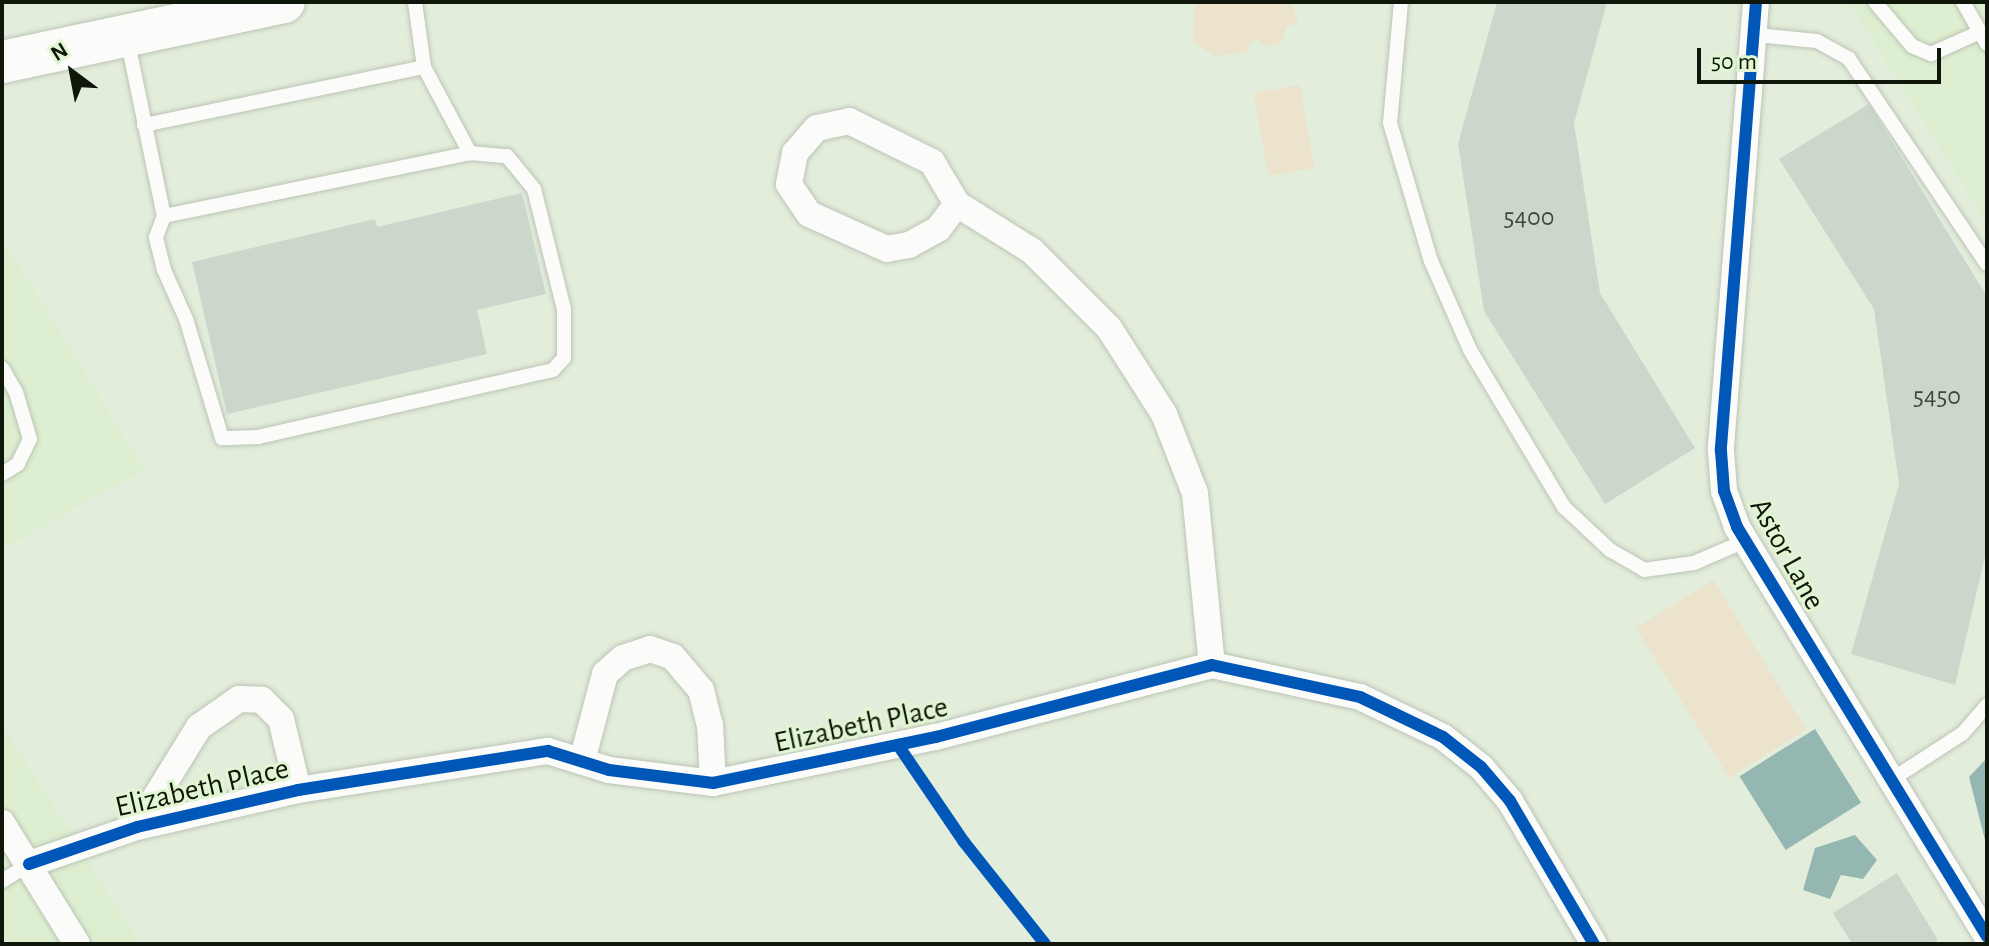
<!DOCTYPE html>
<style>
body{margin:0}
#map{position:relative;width:1989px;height:946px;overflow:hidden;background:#e3eddb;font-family:"Alegreya Sans",sans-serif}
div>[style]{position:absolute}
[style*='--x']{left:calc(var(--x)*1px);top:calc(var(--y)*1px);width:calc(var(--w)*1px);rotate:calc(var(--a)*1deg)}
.built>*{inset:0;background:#ddefd0}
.green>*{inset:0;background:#ece3cc;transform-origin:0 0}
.water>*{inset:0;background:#95b7b2;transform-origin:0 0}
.building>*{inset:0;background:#cbd7cb}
.roads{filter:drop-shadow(0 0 2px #bcc4b6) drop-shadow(0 0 2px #bcc4b6)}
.service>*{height:14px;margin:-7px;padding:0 7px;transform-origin:7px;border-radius:7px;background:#fbfcfa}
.minor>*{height:26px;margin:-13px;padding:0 13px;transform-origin:13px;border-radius:13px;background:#fbfcfa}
.primary>*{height:42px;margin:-21px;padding:0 21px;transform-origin:21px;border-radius:21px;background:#fbfcfa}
.cycleway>*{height:12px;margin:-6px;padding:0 6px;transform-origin:6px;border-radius:6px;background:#0057b8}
span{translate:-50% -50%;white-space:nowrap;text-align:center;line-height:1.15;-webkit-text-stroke:6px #e2f5d3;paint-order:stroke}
.number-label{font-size:26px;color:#3f473b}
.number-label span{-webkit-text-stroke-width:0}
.street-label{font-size:30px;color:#0f160a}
.frame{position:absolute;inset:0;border:4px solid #0f160a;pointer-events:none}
.north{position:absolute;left:32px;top:32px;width:80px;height:80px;-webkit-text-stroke:6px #e2f5d3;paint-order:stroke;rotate:328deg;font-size:22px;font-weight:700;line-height:32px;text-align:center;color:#0f160a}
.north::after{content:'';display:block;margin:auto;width:28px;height:36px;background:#0f160a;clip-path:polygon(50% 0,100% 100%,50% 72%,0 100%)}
.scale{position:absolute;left:1697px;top:48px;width:244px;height:36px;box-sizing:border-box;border:4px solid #0f160a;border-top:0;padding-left:10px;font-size:24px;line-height:28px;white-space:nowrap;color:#0f160a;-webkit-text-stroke:6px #e2f5d3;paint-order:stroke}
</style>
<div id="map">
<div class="built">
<div style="clip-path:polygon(1848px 2px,1987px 2px,1987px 223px,1865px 28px)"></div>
<div style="clip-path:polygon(2px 238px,144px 469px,2px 550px)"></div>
<div style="clip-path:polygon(2px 724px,140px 944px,2px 944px)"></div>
</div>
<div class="green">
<div style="clip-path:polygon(1195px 2px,1292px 2px,1298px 23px,1287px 27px,1281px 43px,1267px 46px,1254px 38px,1246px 52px,1215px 56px,1193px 42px)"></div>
<div style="left:1300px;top:85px;width:84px;height:47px;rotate:80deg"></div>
<div style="left:1713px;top:580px;width:176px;height:91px;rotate:58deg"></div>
</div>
<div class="water">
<div style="left:1815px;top:729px;width:87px;height:89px;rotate:58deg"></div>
<div style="clip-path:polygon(1987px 758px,1987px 848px,1969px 777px)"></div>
<div style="clip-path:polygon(1855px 835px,1877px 860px,1863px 879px,1841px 875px,1830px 899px,1803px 890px,1815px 848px)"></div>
</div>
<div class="building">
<div style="clip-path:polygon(1497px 2px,1607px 2px,1574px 123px,1600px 293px,1695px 448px,1605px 504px,1484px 311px,1458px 144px)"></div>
<div style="clip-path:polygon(1869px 104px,1986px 295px,1987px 548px,1955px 685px,1851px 654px,1899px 484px,1874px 309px,1779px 159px)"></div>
<div style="clip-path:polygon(522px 193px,546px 294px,477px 310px,487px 354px,227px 414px,192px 262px,375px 219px,377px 227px)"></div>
<div style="clip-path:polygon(1897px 873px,1938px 940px,1931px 944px,1851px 942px,1833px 913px)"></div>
</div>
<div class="roads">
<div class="service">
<div style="--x:1401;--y:2;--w:121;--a:95.2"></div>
<div style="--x:1390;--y:123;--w:144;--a:73.5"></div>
<div style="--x:1431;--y:261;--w:97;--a:66.3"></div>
<div style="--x:1470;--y:350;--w:183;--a:59.1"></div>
<div style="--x:1564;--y:507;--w:63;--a:43.1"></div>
<div style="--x:1610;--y:550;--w:39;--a:30"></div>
<div style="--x:1644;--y:570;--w:50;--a:-8"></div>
<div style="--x:1694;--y:563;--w:56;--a:-23.3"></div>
<div style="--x:1875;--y:2;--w:57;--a:49.9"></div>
<div style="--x:1912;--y:46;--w:21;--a:23"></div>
<div style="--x:1931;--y:54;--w:54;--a:-24.2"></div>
<div style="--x:1963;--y:2;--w:48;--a:60.3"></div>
<div style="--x:1757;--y:35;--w:60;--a:5.7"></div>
<div style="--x:1817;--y:41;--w:37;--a:29"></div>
<div style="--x:1849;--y:59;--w:247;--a:56.1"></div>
<div style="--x:127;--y:38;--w:182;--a:78.3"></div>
<div style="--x:164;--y:216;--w:312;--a:-11.6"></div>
<div style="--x:470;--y:153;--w:37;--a:5"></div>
<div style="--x:507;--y:156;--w:43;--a:50.7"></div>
<div style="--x:534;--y:189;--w:124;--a:76"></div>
<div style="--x:564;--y:309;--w:49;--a:90"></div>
<div style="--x:564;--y:358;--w:16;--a:133"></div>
<div style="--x:553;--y:370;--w:302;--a:167.2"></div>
<div style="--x:259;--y:437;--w:37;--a:178"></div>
<div style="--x:222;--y:438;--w:124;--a:-106.8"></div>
<div style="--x:186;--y:319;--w:54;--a:-114.2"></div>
<div style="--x:164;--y:270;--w:34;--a:-104"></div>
<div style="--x:156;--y:237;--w:22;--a:-69"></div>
<div style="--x:424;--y:67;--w:98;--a:61.9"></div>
<div style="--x:144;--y:125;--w:286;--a:-11.7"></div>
<div style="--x:424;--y:67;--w:66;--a:-97.9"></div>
<div style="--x:2;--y:368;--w:28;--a:60"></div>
<div style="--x:16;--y:392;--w:49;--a:73.4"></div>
<div style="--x:30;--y:439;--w:28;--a:116"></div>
<div style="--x:18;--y:464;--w:19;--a:148"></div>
<div style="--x:1891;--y:780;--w:86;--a:-33.1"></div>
<div style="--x:1963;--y:733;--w:37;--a:-49"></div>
<div style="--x:2;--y:881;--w:32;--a:-32"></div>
</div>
<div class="minor">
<div style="--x:1756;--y:2;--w:450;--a:94.5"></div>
<div style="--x:1721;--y:451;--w:40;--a:85.7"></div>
<div style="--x:1724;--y:491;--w:38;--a:70"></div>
<div style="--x:1737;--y:527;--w:480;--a:58.6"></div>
<div style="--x:957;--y:204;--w:31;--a:127"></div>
<div style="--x:938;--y:229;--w:33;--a:151"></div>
<div style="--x:909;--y:245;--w:22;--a:170"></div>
<div style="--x:887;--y:249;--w:85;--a:-155.8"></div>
<div style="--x:809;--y:214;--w:36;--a:-124"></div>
<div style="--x:789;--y:184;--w:32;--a:-79"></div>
<div style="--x:795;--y:153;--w:33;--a:-49"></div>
<div style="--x:817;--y:128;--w:33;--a:-12"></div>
<div style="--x:849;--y:121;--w:93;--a:26.3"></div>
<div style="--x:932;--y:162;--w:49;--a:59.2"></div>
<div style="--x:957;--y:204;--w:89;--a:32.1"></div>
<div style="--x:1032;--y:251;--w:109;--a:45"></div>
<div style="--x:1109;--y:328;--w:102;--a:57.4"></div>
<div style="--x:1164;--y:414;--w:85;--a:68.6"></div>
<div style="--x:1195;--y:493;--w:173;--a:84.4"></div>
<div style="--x:582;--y:761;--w:90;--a:-75.2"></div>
<div style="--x:605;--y:674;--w:24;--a:-42"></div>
<div style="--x:623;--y:658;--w:28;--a:-18"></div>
<div style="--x:650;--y:649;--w:24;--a:19"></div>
<div style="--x:673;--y:657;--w:43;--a:49.7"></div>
<div style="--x:701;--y:690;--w:36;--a:76"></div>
<div style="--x:710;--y:725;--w:58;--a:87"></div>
<div style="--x:2;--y:823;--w:142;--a:58.2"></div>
<div style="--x:137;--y:827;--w:118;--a:-58.2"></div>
<div style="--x:199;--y:727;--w:49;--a:-35"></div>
<div style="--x:239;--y:699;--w:23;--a:2"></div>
<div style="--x:262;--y:700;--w:27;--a:45"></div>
<div style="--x:281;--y:719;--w:73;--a:76.5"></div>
<div style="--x:29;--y:864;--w:114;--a:-18.9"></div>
<div style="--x:137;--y:827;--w:165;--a:-12.9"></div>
<div style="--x:298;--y:790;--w:253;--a:-8.9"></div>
<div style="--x:548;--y:751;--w:64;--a:17.3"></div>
<div style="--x:609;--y:770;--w:105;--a:7.1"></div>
<div style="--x:713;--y:783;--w:228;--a:-11.7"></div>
<div style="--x:936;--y:737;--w:285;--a:-14.6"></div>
<div style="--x:1212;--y:665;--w:151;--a:12.2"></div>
<div style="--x:1360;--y:697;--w:92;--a:25.7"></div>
<div style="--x:1443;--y:737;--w:48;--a:38.3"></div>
<div style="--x:1481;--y:767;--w:45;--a:49.5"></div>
<div style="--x:1510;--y:801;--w:166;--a:59.6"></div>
</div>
<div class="primary">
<div style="--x:2;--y:62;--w:288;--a:-12"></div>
</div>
</div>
<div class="cycleway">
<div style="--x:1756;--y:2;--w:450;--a:94.5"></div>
<div style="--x:1721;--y:451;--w:40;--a:85.7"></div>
<div style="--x:1724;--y:491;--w:38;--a:70"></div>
<div style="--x:1737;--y:527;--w:480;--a:58.6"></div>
<div style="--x:898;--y:745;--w:117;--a:55.8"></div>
<div style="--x:964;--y:842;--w:130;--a:51.5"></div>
<div style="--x:29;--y:864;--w:114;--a:-18.9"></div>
<div style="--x:137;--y:827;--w:165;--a:-12.9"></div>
<div style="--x:298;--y:790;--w:253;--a:-8.9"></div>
<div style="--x:548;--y:751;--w:64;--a:17.3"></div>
<div style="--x:609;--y:770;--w:105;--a:7.1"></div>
<div style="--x:713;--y:783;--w:228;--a:-11.7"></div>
<div style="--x:936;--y:737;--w:285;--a:-14.6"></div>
<div style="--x:1212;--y:665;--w:151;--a:12.2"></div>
<div style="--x:1360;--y:697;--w:92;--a:25.7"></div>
<div style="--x:1443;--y:737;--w:48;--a:38.3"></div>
<div style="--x:1481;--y:767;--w:45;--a:49.5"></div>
<div style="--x:1510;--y:801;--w:166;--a:59.6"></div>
</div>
<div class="number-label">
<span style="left:1529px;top:218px">5400</span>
<span style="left:1937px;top:397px">5450</span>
</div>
<div class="street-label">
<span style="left:1787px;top:554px;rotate:61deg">Astor Lane</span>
<span style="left:861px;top:725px;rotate:-12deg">Elizabeth Place</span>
<span style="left:202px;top:788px;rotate:-13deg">Elizabeth Place</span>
</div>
<div class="frame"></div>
<div class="north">N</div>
<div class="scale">50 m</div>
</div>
